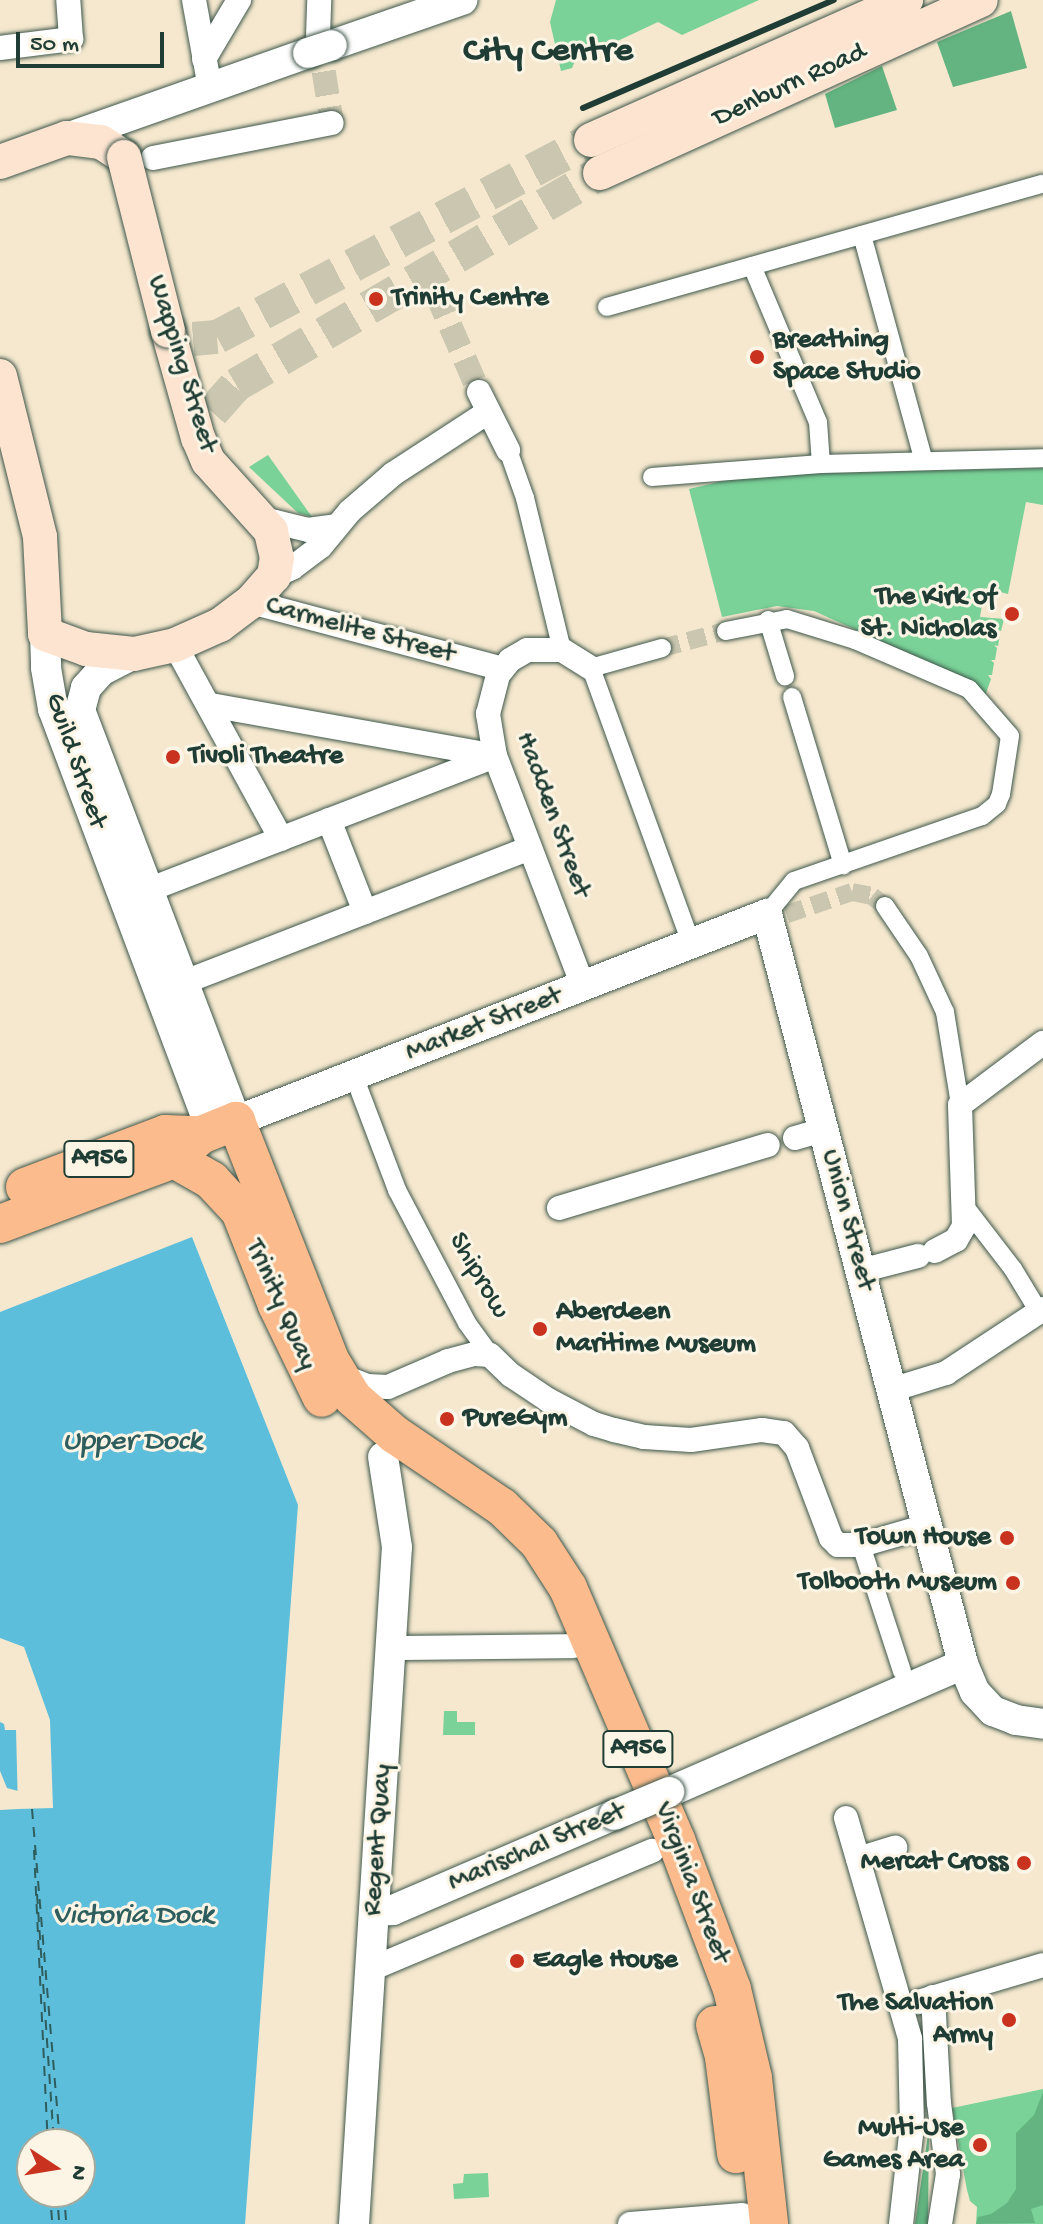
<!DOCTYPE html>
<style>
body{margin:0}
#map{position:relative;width:1043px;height:2224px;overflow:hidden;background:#f5e8ce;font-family:"Gochi Hand",sans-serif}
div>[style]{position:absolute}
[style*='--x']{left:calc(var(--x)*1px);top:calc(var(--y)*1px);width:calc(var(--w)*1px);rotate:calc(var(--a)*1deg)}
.green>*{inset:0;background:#7ad298}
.forest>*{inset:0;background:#63b480}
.water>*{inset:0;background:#5dbedc}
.pier>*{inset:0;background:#f5e8ce}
.ferry>*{height:2px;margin-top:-1px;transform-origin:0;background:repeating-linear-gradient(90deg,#2e5d5e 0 10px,transparent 0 18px)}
.pedestrian-tunnel>*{height:18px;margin-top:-9px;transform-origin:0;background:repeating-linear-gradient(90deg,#cac6af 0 18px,transparent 0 27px)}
.minor-tunnel>*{height:24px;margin-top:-12px;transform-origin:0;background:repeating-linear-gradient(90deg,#cac6af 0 24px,transparent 0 36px)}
.secondary-tunnel>*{height:34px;margin-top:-17px;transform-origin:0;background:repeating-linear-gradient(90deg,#cac6af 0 34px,transparent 0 51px)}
.roads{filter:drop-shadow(0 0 2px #3f574b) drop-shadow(0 0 2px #3f574b)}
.pedestrian>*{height:18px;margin:-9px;padding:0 9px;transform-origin:9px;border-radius:9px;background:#fff}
.minor>*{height:24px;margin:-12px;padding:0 12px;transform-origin:12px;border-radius:12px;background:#fff}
.tertiary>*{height:30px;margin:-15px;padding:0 15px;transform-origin:15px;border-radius:15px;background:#fff}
.secondary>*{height:34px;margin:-17px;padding:0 17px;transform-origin:17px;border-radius:17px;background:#fde4d1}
.primary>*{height:38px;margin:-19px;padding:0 19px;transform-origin:19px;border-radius:19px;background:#fbbb8d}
.rail>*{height:6px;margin:-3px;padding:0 3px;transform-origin:3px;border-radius:3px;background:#1f3d34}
.bridges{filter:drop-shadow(0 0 2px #3f574b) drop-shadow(0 0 2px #3f574b)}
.tertiary-bridge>*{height:30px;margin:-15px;padding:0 15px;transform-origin:15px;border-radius:15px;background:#fff}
.secondary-bridge>*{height:34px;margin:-17px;padding:0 17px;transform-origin:17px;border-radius:17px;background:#fde4d1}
.dots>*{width:22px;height:22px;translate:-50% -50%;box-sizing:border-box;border:4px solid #fcf5e5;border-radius:50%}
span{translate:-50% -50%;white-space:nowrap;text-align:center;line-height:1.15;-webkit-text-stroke:6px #fcf5e5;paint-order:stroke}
.shield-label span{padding:2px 6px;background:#fcf5e5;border:2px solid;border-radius:6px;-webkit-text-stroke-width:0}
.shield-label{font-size:26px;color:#1f3d34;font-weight:700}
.street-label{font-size:28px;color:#1f3d34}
.poi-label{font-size:28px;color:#1f3d34;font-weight:700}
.left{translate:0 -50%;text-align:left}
.right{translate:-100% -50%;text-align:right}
.water-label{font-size:30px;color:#2e5d5e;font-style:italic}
.district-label{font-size:36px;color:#1f3d34;font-weight:700}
.north{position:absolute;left:16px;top:2128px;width:80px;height:80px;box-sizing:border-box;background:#fcf5e5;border:2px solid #a4ab9e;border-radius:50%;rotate:102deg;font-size:22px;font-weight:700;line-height:32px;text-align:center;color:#1f3d34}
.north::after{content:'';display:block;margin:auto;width:28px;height:36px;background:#c8321e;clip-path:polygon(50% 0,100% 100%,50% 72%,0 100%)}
.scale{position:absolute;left:16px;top:32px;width:148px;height:36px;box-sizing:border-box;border:4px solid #1f3d34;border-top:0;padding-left:10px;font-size:24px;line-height:28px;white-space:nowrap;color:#1f3d34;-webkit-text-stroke:6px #fcf5e5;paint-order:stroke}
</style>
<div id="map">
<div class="green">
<div style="clip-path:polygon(556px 0,759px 0,682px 35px,658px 22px,575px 61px,572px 68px,561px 71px,550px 22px)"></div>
<div style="clip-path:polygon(268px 455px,312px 517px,298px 513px,249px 467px)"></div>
<div style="clip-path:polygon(1043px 468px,1043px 505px,1026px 502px,1008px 594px,985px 588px,980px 617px,1004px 619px,1001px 631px,997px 630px,1000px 634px,998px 646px,994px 645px,997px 648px,995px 660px,991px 660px,994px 663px,992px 675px,988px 675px,991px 679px,985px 696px,967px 680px,814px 611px,777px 606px,722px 617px,689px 489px,748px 475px)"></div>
<div style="clip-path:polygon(444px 1711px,457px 1711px,457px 1722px,475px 1722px,475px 1735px,443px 1735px)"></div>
<div style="clip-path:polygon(1043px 2089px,1043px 2224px,976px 2224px,977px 2207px,970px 2201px,967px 2190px,952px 2108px)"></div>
<div style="clip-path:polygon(488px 2173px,489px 2197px,454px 2199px,453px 2184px,463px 2183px,464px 2174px)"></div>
</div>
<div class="forest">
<div style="clip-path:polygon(1011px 11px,1027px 68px,953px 87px,937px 42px)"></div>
<div style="clip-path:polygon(882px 66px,897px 110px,835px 128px,825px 94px)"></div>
<div style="clip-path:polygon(1043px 2092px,1043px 2205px,1031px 2209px,1035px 2223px,976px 2224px,978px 2217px,991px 2214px,1007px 2203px,1016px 2189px,1016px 2133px,1034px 2115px)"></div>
<div style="clip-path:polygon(929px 2128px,928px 2224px,915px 2224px)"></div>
</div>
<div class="water">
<div style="clip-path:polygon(evenodd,192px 1237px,298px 1505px,245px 2224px,0 2224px,0 1810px,18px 1809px,18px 1791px,7px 1788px,0 1771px,0 1312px,192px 1237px,32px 2144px,80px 2144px,80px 2192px,32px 2192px,32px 2144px)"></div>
</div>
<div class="pier">
<div style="clip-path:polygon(0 1638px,24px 1647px,50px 1720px,53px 1808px,18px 1809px,16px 1730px,5px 1730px,4px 1724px,0 1722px)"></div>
</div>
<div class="ferry">
<div style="--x:32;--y:1809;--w:336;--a:85.2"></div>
<div style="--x:34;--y:1850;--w:294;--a:87.3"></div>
<div style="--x:37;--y:1894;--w:251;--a:86.1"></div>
<div style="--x:50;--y:2192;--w:32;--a:86"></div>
<div style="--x:57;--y:2192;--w:32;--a:86"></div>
<div style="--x:64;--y:2192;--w:32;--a:86"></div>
</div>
<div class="pedestrian-tunnel">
<div style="--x:662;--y:648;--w:66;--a:-14.9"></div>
<div style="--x:761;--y:923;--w:96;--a:-18.8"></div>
<div style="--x:852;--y:892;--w:20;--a:11"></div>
<div style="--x:872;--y:896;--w:16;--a:38"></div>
</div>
<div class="minor-tunnel">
<div style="--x:318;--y:36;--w:88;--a:80.9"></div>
<div style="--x:436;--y:293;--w:108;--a:66.5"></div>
</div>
<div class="secondary-tunnel">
<div style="--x:193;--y:339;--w:24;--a:-5"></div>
<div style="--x:217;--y:337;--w:423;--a:-27.8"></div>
<div style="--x:212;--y:412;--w:36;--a:-48"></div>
<div style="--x:236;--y:385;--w:421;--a:-30.2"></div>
</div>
<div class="roads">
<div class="pedestrian">
<div style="--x:862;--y:235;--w:234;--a:74.7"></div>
<div style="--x:752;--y:266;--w:169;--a:67.1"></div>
<div style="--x:818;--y:422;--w:42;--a:85.9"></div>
<div style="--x:607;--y:307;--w:453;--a:-15.8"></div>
<div style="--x:508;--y:450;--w:51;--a:70.5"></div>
<div style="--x:525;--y:498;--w:156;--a:76.3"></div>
<div style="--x:652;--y:477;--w:169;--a:-4.4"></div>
<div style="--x:821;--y:464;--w:222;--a:-1.5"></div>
<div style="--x:768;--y:620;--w:59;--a:73.1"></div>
<div style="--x:726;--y:631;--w:62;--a:-11.1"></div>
<div style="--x:787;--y:619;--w:71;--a:17.2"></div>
<div style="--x:855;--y:640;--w:124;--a:23.3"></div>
<div style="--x:969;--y:689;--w:62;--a:48.9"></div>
<div style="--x:1010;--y:736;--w:59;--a:98.8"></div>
<div style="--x:1001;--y:794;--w:11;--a:112"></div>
<div style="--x:997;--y:804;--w:19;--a:141"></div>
<div style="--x:982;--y:816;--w:199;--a:160.9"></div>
<div style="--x:794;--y:881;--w:43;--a:129.3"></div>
<div style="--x:662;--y:648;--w:74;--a:164.3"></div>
<div style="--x:591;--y:668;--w:284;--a:70"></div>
<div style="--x:792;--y:697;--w:176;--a:73.1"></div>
<div style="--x:885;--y:906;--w:60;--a:55.8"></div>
<div style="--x:919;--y:956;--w:62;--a:65.1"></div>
<div style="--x:945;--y:1012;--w:94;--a:80.8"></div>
<div style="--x:354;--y:1076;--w:122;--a:69.3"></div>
<div style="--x:397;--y:1190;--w:150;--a:62.2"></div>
<div style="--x:467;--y:1323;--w:39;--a:54"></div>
<div style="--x:966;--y:1208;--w:77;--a:52.4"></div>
<div style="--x:1013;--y:1269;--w:50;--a:58.8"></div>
<div style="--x:861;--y:1545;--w:133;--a:72"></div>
</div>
<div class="minor">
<div style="--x:194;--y:0;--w:89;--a:79.7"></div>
<div style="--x:318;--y:36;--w:36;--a:-88"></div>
<div style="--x:0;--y:48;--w:72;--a:-7.2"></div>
<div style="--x:71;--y:39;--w:39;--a:-94"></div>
<div style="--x:204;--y:59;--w:69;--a:-59.3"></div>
<div style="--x:153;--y:158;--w:182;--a:-11.1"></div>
<div style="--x:479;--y:392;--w:65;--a:63.4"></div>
<div style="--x:263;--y:519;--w:46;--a:13.7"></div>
<div style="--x:308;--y:530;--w:28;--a:-8"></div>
<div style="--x:274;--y:576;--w:20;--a:-24"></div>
<div style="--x:292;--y:568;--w:36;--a:-37"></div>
<div style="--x:321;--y:546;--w:45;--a:-50.4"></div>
<div style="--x:350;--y:511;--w:57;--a:-40.7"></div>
<div style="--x:393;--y:474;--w:113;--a:-33.1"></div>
<div style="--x:251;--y:602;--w:260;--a:14.9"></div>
<div style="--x:175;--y:645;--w:221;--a:61.3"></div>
<div style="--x:210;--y:705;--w:286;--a:10.1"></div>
<div style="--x:329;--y:820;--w:99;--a:68.6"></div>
<div style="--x:148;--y:890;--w:372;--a:-21.1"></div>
<div style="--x:583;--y:986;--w:246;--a:-110.9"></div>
<div style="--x:495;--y:756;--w:43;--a:-99.5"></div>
<div style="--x:488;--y:714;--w:40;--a:-75.6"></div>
<div style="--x:498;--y:675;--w:19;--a:-51"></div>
<div style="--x:510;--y:660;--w:20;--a:-30"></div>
<div style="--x:527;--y:650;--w:35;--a:0"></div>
<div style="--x:562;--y:650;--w:34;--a:32"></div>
<div style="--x:169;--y:988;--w:387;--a:-21.2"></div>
<div style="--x:795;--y:1138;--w:29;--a:-16"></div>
<div style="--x:559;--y:1208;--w:218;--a:-16.8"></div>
<div style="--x:935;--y:1251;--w:24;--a:-28"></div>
<div style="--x:956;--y:1240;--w:16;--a:-60"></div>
<div style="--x:964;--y:1226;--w:121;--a:-91.9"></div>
<div style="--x:960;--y:1105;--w:104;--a:-36.8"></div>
<div style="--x:860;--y:1271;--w:60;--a:-14.5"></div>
<div style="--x:339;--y:1375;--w:31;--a:21"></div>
<div style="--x:368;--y:1386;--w:20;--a:3"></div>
<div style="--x:388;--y:1387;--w:65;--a:-23.4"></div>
<div style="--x:448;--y:1361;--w:28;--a:-15"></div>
<div style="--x:475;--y:1354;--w:15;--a:4"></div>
<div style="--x:490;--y:1355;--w:29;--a:44"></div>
<div style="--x:511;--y:1375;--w:45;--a:34"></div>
<div style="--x:548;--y:1400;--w:52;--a:27.6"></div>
<div style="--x:594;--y:1424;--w:21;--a:17"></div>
<div style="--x:614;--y:1430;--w:31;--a:13"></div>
<div style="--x:644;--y:1437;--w:47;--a:3.7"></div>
<div style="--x:691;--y:1440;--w:72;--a:-8"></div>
<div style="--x:762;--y:1430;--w:22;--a:8"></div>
<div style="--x:784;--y:1433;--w:20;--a:49"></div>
<div style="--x:797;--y:1448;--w:96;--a:69.3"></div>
<div style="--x:831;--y:1538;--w:10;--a:45"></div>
<div style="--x:838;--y:1545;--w:23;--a:0"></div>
<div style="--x:861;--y:1545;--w:69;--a:-16.1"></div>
<div style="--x:891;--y:1390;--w:58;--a:-17.2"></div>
<div style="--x:946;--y:1373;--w:116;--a:-33.4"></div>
<div style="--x:391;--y:1648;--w:182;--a:-0.6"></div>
<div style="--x:846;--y:1818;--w:230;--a:73.8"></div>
<div style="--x:910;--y:2039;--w:87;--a:88.7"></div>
<div style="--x:912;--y:2126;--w:99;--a:96.4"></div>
<div style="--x:858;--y:1859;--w:39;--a:-17"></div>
<div style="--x:371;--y:1969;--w:305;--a:-22.8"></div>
<div style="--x:933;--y:1997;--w:106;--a:86.8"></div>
<div style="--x:939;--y:2103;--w:72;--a:82.8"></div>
<div style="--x:948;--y:2174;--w:51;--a:99.1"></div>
<div style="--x:918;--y:2002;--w:130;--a:-16.5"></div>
<div style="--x:630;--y:2224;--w:113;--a:-4.6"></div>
</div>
<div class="tertiary">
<div style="--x:332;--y:45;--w:138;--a:-19.1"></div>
<div style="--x:67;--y:138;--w:256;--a:-19.4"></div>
<div style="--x:45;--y:634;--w:34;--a:88"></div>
<div style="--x:46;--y:668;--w:42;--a:80.3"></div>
<div style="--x:53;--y:709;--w:451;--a:69.4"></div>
<div style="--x:134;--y:654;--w:36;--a:153"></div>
<div style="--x:102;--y:670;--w:24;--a:132"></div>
<div style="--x:86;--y:688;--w:23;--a:105"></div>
<div style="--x:80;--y:710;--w:440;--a:69.2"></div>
<div style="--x:236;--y:1121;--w:570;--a:-21.3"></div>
<div style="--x:767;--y:914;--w:775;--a:75.35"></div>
<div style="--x:963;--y:1664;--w:30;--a:67"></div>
<div style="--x:975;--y:1692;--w:26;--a:47"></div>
<div style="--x:993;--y:1711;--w:25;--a:21"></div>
<div style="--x:1016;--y:1720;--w:27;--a:8"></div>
<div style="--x:669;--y:1792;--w:321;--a:-23.5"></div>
<div style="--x:374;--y:1911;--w:19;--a:-3"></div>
<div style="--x:393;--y:1910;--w:241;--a:-23.3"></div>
<div style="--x:354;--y:2224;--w:678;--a:-86.37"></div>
<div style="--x:397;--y:1547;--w:91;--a:-98.8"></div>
</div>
<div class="secondary">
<div style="--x:591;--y:140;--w:345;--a:-24"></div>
<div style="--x:0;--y:162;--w:71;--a:-19.7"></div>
<div style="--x:67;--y:138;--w:34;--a:7"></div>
<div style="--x:101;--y:142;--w:27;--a:33"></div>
<div style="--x:600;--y:173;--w:418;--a:-24.4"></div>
<div style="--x:0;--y:376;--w:166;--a:76"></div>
<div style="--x:40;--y:537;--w:97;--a:87"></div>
<div style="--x:45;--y:634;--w:44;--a:20.1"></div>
<div style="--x:86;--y:649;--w:48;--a:5.9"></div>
<div style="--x:134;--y:654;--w:42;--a:-12.4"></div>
<div style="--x:175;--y:645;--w:49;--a:-24"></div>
<div style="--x:220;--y:625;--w:39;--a:-37"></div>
<div style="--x:251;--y:602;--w:35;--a:-49"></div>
<div style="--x:274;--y:576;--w:18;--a:-81"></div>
<div style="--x:277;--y:558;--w:28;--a:-103"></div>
<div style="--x:271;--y:531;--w:94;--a:-132"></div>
<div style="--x:208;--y:461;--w:25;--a:-113"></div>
<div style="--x:198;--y:438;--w:111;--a:-105.7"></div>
</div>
<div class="primary">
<div style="--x:174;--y:1159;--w:43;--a:29.6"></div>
<div style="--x:211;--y:1180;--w:42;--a:46.9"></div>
<div style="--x:240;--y:1211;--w:101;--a:68.5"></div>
<div style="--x:277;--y:1305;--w:103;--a:64.2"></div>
<div style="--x:25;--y:1187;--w:150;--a:-20.7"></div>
<div style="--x:165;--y:1134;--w:33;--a:2"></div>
<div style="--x:0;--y:1224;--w:186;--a:-20.5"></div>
<div style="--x:174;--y:1159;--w:36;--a:-42"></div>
<div style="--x:201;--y:1135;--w:38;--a:-22"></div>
<div style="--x:236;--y:1121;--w:257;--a:68.5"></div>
<div style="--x:330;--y:1360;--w:44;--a:58.8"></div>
<div style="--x:353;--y:1398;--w:55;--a:41.3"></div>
<div style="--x:394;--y:1434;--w:130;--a:34.1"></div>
<div style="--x:502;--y:1507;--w:52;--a:44.2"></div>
<div style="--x:539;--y:1543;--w:54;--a:57.2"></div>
<div style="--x:568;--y:1588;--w:274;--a:66.8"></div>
<div style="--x:676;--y:1840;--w:159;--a:69.4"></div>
<div style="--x:732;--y:1989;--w:91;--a:76.7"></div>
<div style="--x:753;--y:2078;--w:147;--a:83.7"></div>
<div style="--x:715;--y:2025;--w:33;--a:74"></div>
<div style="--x:724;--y:2057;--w:98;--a:82.9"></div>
</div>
</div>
<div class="rail">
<div style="--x:583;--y:108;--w:273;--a:-23.3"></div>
</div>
<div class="bridges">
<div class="tertiary-bridge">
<div style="--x:308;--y:53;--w:25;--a:-18"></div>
<div style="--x:614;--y:1815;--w:60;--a:-22.7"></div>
</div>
<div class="secondary-bridge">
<div style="--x:124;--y:157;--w:179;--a:75.8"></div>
</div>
</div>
<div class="dots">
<div style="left:376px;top:299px;background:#c8321e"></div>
<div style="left:757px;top:357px;background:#c8321e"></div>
<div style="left:1012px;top:614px;background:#c8321e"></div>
<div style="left:173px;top:757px;background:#c8321e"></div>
<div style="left:540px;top:1329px;background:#c8321e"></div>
<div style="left:447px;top:1419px;background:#c8321e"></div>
<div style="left:1007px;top:1538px;background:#c8321e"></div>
<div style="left:1013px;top:1583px;background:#c8321e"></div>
<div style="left:1024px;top:1863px;background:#c8321e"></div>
<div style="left:517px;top:1961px;background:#c8321e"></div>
<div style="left:1009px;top:2020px;background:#c8321e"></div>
<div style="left:980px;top:2145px;background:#c8321e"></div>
</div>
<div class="shield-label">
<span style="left:99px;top:1159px">A956</span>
<span style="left:638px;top:1749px">A956</span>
</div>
<div class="street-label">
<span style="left:790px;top:86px;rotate:-25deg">Denburn Road</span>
<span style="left:181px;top:364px;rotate:73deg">Wapping Street</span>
<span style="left:360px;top:631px;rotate:15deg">Carmelite Street</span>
<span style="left:75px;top:761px;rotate:71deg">Guild Street</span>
<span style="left:552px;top:815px;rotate:70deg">Hadden Street</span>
<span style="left:484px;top:1025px;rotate:-21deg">Market Street</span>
<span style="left:847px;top:1220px;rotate:75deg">Union Street</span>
<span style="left:478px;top:1276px;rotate:60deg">Shiprow</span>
<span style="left:280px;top:1305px;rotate:66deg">Trinity Quay</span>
<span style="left:379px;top:1840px;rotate:-86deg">Regent Quay</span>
<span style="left:537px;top:1848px;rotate:-23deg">Marischal Street</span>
<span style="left:691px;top:1883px;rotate:69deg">Virginia Street</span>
</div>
<div class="poi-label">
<span class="left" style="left:392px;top:299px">Trinity Centre</span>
<span class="left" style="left:773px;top:357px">Breathing<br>Space Studio</span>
<span class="right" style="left:996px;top:614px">The Kirk of<br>St. Nicholas</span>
<span class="left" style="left:189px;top:757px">Tivoli Theatre</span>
<span class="left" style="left:556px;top:1329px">Aberdeen<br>Maritime Museum</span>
<span class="left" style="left:463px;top:1419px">PureGym</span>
<span class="right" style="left:991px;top:1538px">Town House</span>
<span class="right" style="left:997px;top:1583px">Tolbooth Museum</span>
<span class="right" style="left:1008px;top:1863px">Mercat Cross</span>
<span class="left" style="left:533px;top:1961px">Eagle House</span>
<span class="right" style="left:993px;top:2020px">The Salvation<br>Army</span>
<span class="right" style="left:964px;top:2145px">Multi-Use<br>Games Area</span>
</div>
<div class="water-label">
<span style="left:132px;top:1443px">Upper Dock</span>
<span style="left:133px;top:1917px">Victoria Dock</span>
</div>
<div class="district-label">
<span style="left:548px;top:53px">City Centre</span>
</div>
<div class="north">N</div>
<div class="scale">50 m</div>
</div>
